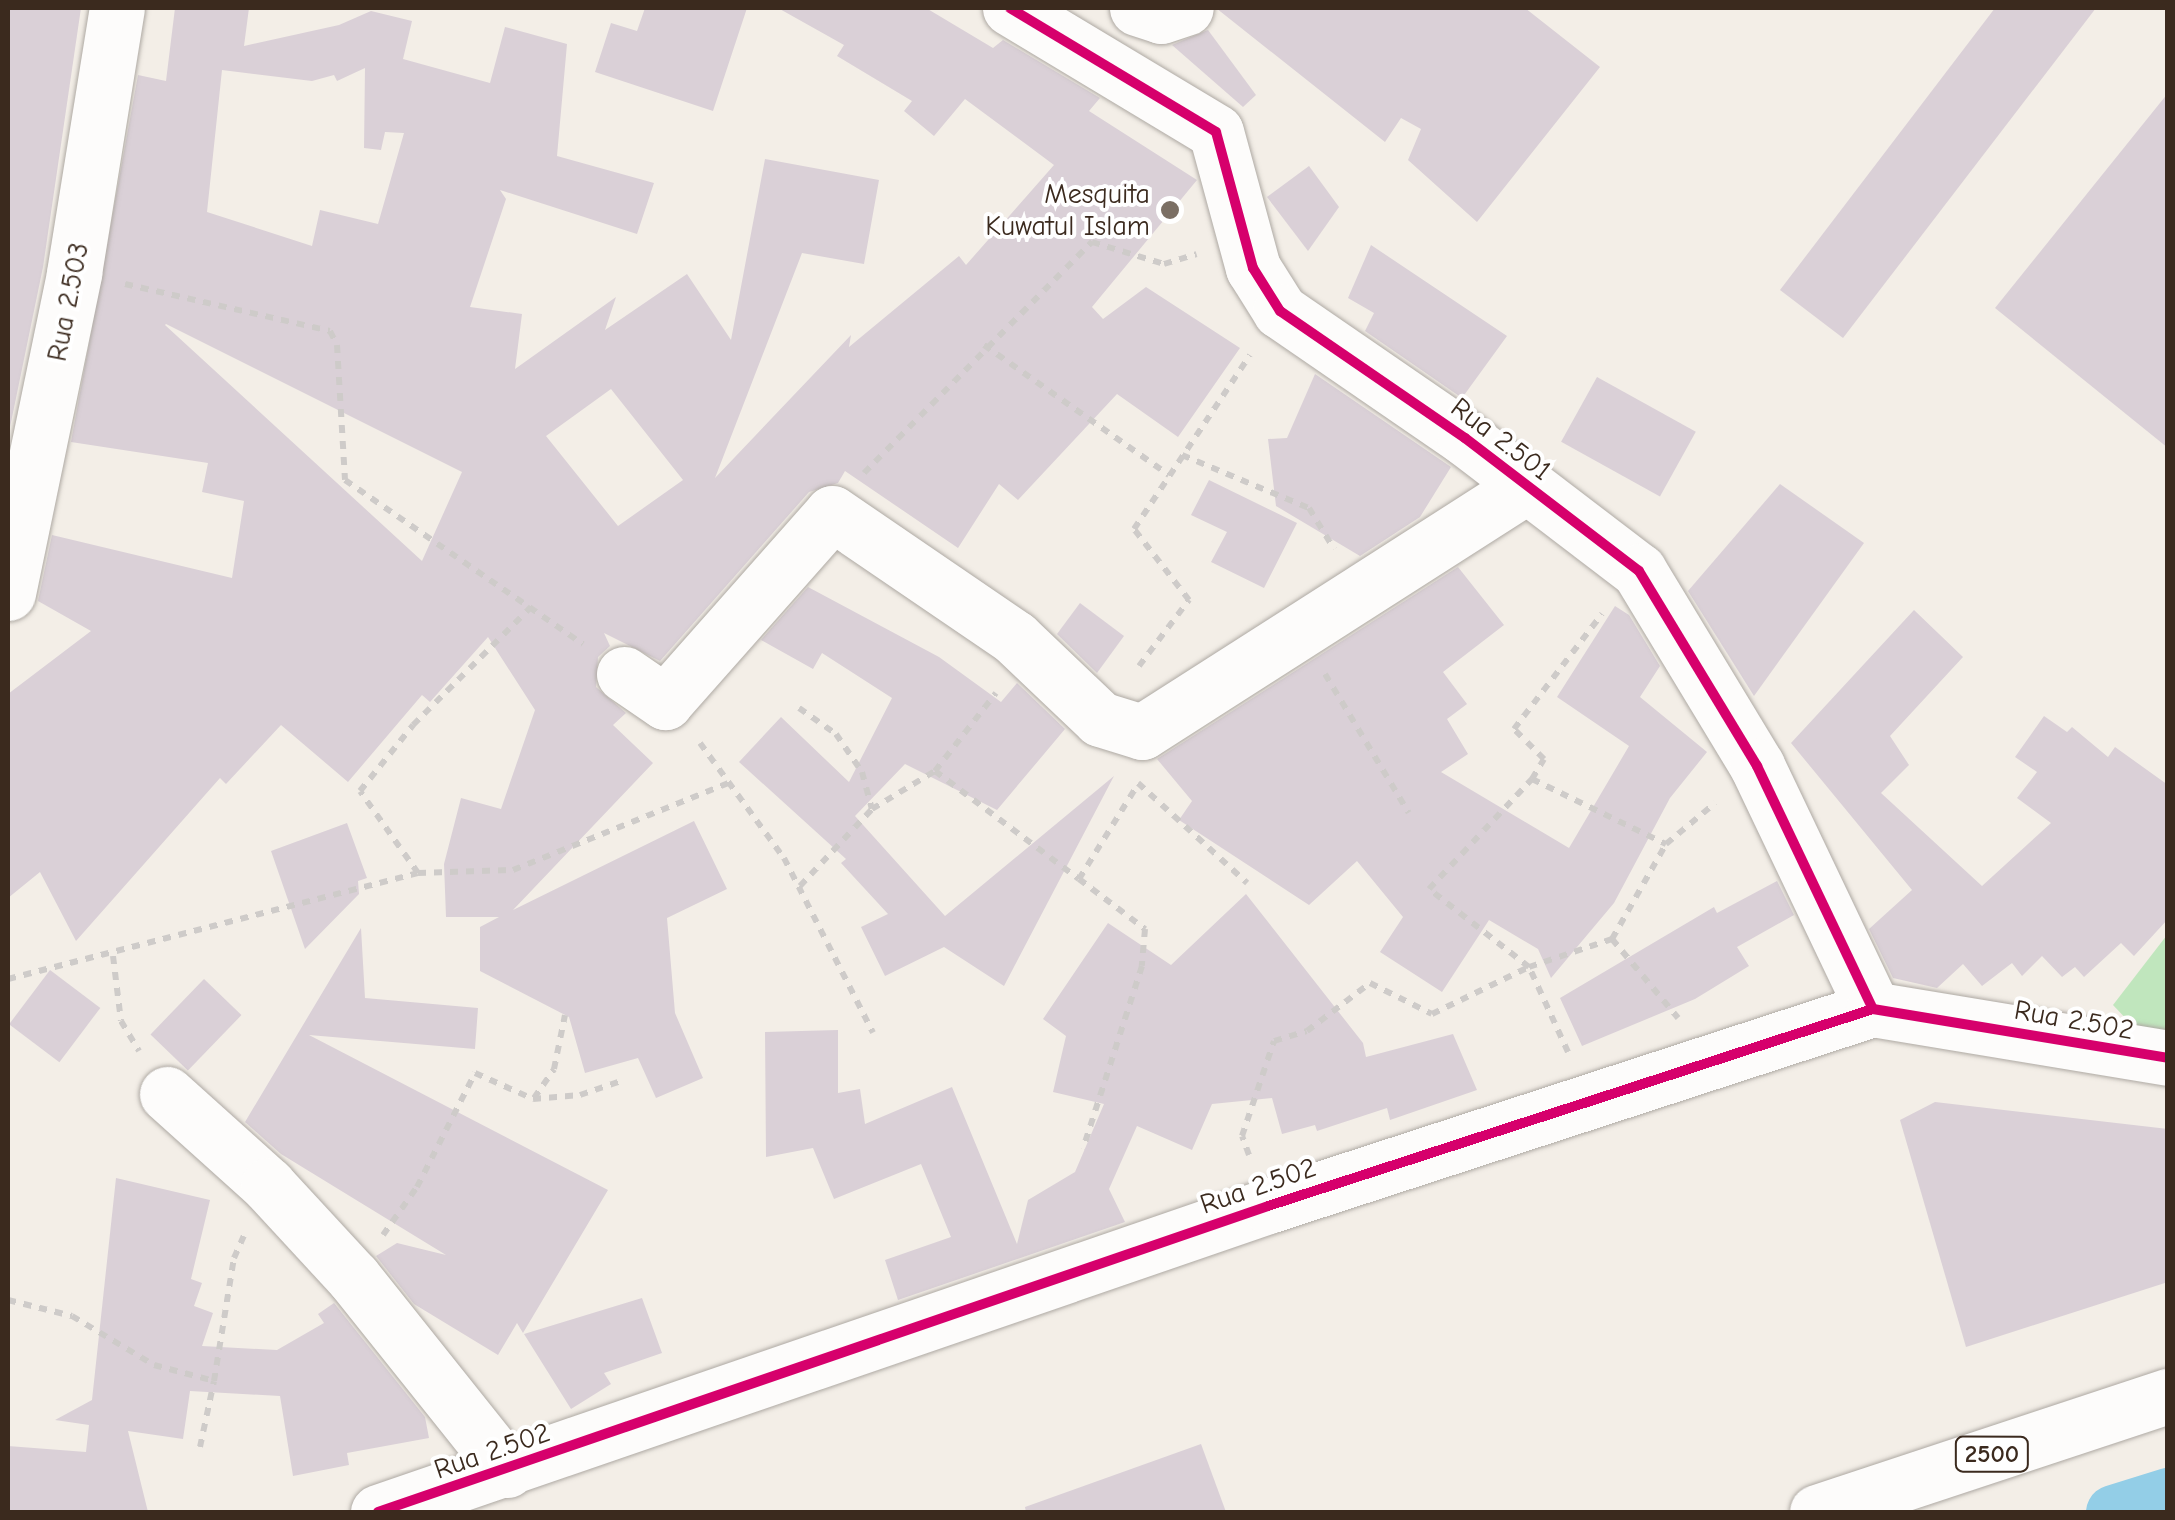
<!DOCTYPE html>
<style>
body{margin:0}
#map{position:relative;width:2175px;height:1520px;overflow:hidden;background:#f3eee7;font-family:"Comic Neue",sans-serif}
div>[style]{position:absolute}
[style*='--x']{left:calc(var(--x)*1px);top:calc(var(--y)*1px);width:calc(var(--w)*1px);rotate:calc(var(--a)*1deg)}
.green>*{inset:0;background:#c0e6bd}
.canal>*{height:55px;margin:-27.5px;padding:0 27.5px;transform-origin:27.5px;border-radius:27.5px;background:#93cee7}
.building>*{inset:0;background:#dad0d7;transform-origin:0 0}
.path>*{height:6px;margin-top:-3px;transform-origin:0;background:repeating-linear-gradient(90deg,#cecbc9 0 8px,transparent 0 16px)}
.roads{filter:drop-shadow(0 0 2px #aea9a3) drop-shadow(0 0 2px #aea9a3)}
.minor>*{height:55px;margin:-27.5px;padding:0 27.5px;transform-origin:27.5px;border-radius:27.5px;background:#fdfcfb}
.major>*{height:55px;margin:-27.5px;padding:0 27.5px;transform-origin:27.5px;border-radius:27.5px;background:#fdfcfb}
.cycleway>*{height:10px;margin:-5px;padding:0 5px;transform-origin:5px;border-radius:5px;background:#d6006c}
.dots>*{width:28px;height:28px;translate:-50% -50%;box-sizing:border-box;border:5px solid #fff;border-radius:50%}
span{translate:-50% -50%;white-space:nowrap;text-align:center;line-height:1.15;-webkit-text-stroke:8px #fff;paint-order:stroke}
.shield-label span{padding:2px 8px;background:#fff;border:2px solid;border-radius:8px;-webkit-text-stroke-width:0}
.shield-label{font-size:25px;color:#3b2a1e;font-weight:700}
.poi-label{font-size:28px;color:#3b2a1e}
.right{translate:-100% -50%;text-align:right}
.street-label{font-size:28px;color:#3b2a1e}
.frame{position:absolute;inset:0;border:10px solid #3b2a1e;pointer-events:none}
</style>
<div id="map">
<div class="green">
<div style="clip-path:polygon(2167px 935px,2167px 1062px,2113px 1005px)"></div>
</div>
<div class="canal">
<div style="--x:2113;--y:1512;--w:58;--a:-17.2"></div>
</div>
<div class="building">
<div style="clip-path:polygon(8px 8px,81px 8px,43px 267px,9px 432px)"></div>
<div style="clip-path:polygon(evenodd,175px 8px,249px 8px,244px 46px,339px 25px,371px 11px,412px 21px,403px 59px,490px 83px,505px 27px,567px 44px,557px 156px,654px 183px,637px 234px,500px 190px,506px 199px,470px 307px,522px 314px,515px 369px,616px 297px,605px 330px,687px 274px,731px 340px,765px 159px,879px 180px,864px 264px,802px 253px,715px 478px,851px 335px,849px 347px,959px 256px,966px 265px,1054px 165px,965px 99px,934px 136px,904px 111px,912px 101px,837px 56px,844px 45px,778px 8px,926px 8px,993px 48px,1003px 40px,1100px 98px,1089px 111px,1197px 180px,1092px 307px,1103px 319px,1146px 287px,1240px 348px,1178px 437px,1117px 394px,1018px 500px,999px 484px,958px 548px,845px 471px,838px 483px,809px 492px,660px 661px,604px 633px,610px 646px,598px 657px,596px 687px,626px 713px,613px 725px,653px 763px,513px 910px,694px 821px,727px 889px,667px 918px,675px 1013px,703px 1078px,656px 1098px,638px 1058px,585px 1073px,569px 1017px,480px 971px,480px 927px,499px 917px,446px 917px,444px 864px,461px 798px,501px 809px,535px 710px,488px 637px,430px 702px,422px 695px,348px 782px,281px 725px,226px 784px,220px 778px,76px 941px,40px 872px,8px 898px,8px 694px,91px 631px,38px 601px,52px 535px,232px 578px,244px 501px,202px 492px,208px 463px,71px 442px,138px 75px,166px 81px,175px 8px,365px 68px,364px 148px,381px 150px,385px 132px,404px 133px,378px 224px,320px 210px,312px 246px,207px 212px,222px 70px,312px 81px,334px 75px,337px 81px,365px 68px,175px 8px,166px 324px,462px 472px,422px 561px,165px 325px,166px 324px,175px 8px,611px 389px,683px 480px,618px 526px,546px 436px,611px 389px)"></div>
<div style="clip-path:polygon(645px 8px,747px 8px,713px 111px,595px 72px,611px 23px,637px 31px)"></div>
<div style="clip-path:polygon(1216px 8px,1525px 8px,1600px 67px,1477px 222px,1408px 160px,1421px 129px,1401px 118px,1385px 142px)"></div>
<div style="clip-path:polygon(1995px 8px,2096px 8px,1843px 338px,1780px 290px)"></div>
<div style="clip-path:polygon(1208px 30px,1256px 95px,1243px 107px,1172px 45px)"></div>
<div style="clip-path:polygon(2168px 93px,2168px 448px,1995px 308px)"></div>
<div style="clip-path:polygon(1309px 166px,1339px 207px,1308px 251px,1267px 197px)"></div>
<div style="clip-path:polygon(1371px 245px,1507px 336px,1462px 398px,1365px 331px,1374px 313px,1348px 298px)"></div>
<div style="clip-path:polygon(1315px 374px,1451px 467px,1420px 517px,1360px 556px,1276px 506px,1268px 439px,1287px 438px)"></div>
<div style="left:1597px;top:377px;width:113px;height:74px;rotate:29deg"></div>
<div style="clip-path:polygon(1209px 480px,1297px 523px,1264px 588px,1211px 562px,1227px 532px,1191px 515px)"></div>
<div style="clip-path:polygon(1780px 484px,1864px 543px,1754px 696px,1688px 591px)"></div>
<div style="clip-path:polygon(1458px 567px,1504px 625px,1443px 672px,1467px 704px,1447px 719px,1468px 754px,1441px 772px,1569px 848px,1629px 746px,1557px 697px,1615px 606px,1629px 615px,1660px 666px,1640px 697px,1707px 752px,1670px 798px,1614px 903px,1551px 978px,1538px 949px,1489px 920px,1442px 992px,1380px 952px,1403px 917px,1357px 861px,1309px 905px,1179px 820px,1192px 801px,1157px 759px)"></div>
<div style="clip-path:polygon(808px 587px,939px 657px,1001px 702px,1017px 683px,1065px 729px,997px 810px,905px 764px,855px 816px,945px 916px,1114px 776px,1004px 986px,944px 947px,885px 976px,861px 927px,888px 914px,841px 863px,846px 859px,739px 762px,781px 717px,849px 782px,892px 698px,822px 653px,813px 669px,761px 640px)"></div>
<div style="clip-path:polygon(1080px 603px,1124px 636px,1097px 673px,1057px 634px)"></div>
<div style="clip-path:polygon(1914px 610px,1963px 657px,1890px 736px,1909px 765px,1881px 793px,1982px 886px,2051px 823px,2017px 798px,2037px 772px,2015px 757px,2044px 716px,2067px 732px,2072px 727px,2108px 757px,2115px 747px,2168px 785px,2168px 919px,2134px 956px,2121px 943px,2084px 977px,2075px 967px,2062px 977px,2042px 956px,2022px 976px,2012px 963px,1982px 986px,1963px 964px,1937px 988px,1893px 978px,1869px 929px,1912px 890px,1791px 743px)"></div>
<div style="clip-path:polygon(347px 823px,367px 878px,358px 881px,359px 894px,305px 949px,271px 851px)"></div>
<div style="clip-path:polygon(1777px 881px,1794px 915px,1737px 947px,1749px 966px,1695px 999px,1582px 1046px,1560px 998px,1714px 907px,1717px 913px)"></div>
<div style="clip-path:polygon(1246px 894px,1363px 1043px,1366px 1057px,1453px 1034px,1477px 1090px,1390px 1120px,1387px 1108px,1317px 1131px,1315px 1125px,1282px 1134px,1272px 1098px,1212px 1104px,1192px 1150px,1137px 1126px,1109px 1189px,1125px 1222px,898px 1300px,885px 1260px,951px 1237px,921px 1164px,834px 1199px,813px 1148px,766px 1157px,765px 1032px,838px 1030px,838px 1093px,860px 1089px,865px 1124px,952px 1087px,1017px 1244px,1028px 1200px,1075px 1172px,1104px 1104px,1053px 1092px,1066px 1036px,1043px 1019px,1108px 923px,1171px 965px)"></div>
<div style="clip-path:polygon(361px 928px,365px 998px,478px 1008px,475px 1049px,309px 1035px,608px 1190px,523px 1333px,517px 1323px,498px 1355px,414px 1304px,376px 1256px,397px 1243px,446px 1255px,281px 1154px,245px 1122px)"></div>
<div style="left:50px;top:970px;width:63px;height:68px;rotate:37deg"></div>
<div style="left:204px;top:979px;width:52px;height:77px;rotate:44deg"></div>
<div style="clip-path:polygon(1935px 1102px,2168px 1129px,2168px 1282px,1966px 1347px,1900px 1120px)"></div>
<div style="clip-path:polygon(116px 1178px,210px 1200px,191px 1279px,202px 1283px,194px 1306px,213px 1313px,202px 1346px,277px 1350px,324px 1323px,318px 1314px,334px 1303px,425px 1417px,429px 1438px,347px 1453px,349px 1465px,293px 1476px,280px 1396px,190px 1391px,183px 1439px,128px 1431px,148px 1512px,8px 1512px,8px 1446px,86px 1452px,89px 1425px,55px 1420px,92px 1400px)"></div>
<div style="clip-path:polygon(642px 1298px,662px 1353px,604px 1373px,611px 1384px,571px 1409px,524px 1334px)"></div>
<div style="clip-path:polygon(1201px 1444px,1226px 1512px,1026px 1512px,1025px 1507px)"></div>
</div>
<div class="path">
<div style="--x:125;--y:284;--w:210;--a:12.9"></div>
<div style="--x:330;--y:331;--w:16;--a:63"></div>
<div style="--x:337;--y:345;--w:135;--a:86.6"></div>
<div style="--x:345;--y:480;--w:289;--a:34.6"></div>
<div style="--x:984;--y:345;--w:226;--a:35.1"></div>
<div style="--x:1182;--y:455;--w:138;--a:22.7"></div>
<div style="--x:1309;--y:508;--w:48;--a:58.6"></div>
<div style="--x:864;--y:473;--w:325;--a:-45.4"></div>
<div style="--x:1092;--y:242;--w:75;--a:17"></div>
<div style="--x:1164;--y:264;--w:34;--a:-17"></div>
<div style="--x:1139;--y:666;--w:83;--a:-52.9"></div>
<div style="--x:1189;--y:600;--w:90;--a:-127.8"></div>
<div style="--x:1134;--y:529;--w:209;--a:-56.3"></div>
<div style="--x:1325;--y:674;--w:162;--a:58.9"></div>
<div style="--x:799;--y:708;--w:45;--a:35.1"></div>
<div style="--x:836;--y:734;--w:46;--a:55.6"></div>
<div style="--x:862;--y:772;--w:38;--a:75"></div>
<div style="--x:700;--y:743;--w:142;--a:53.9"></div>
<div style="--x:784;--y:858;--w:196;--a:63"></div>
<div style="--x:935;--y:771;--w:180;--a:36.9"></div>
<div style="--x:1079;--y:879;--w:110;--a:-58.1"></div>
<div style="--x:1532;--y:779;--w:149;--a:25.9"></div>
<div style="--x:1138;--y:783;--w:148;--a:42.5"></div>
<div style="--x:418;--y:873;--w:100;--a:-125.3"></div>
<div style="--x:360;--y:791;--w:85;--a:-51.2"></div>
<div style="--x:413;--y:725;--w:167;--a:-45"></div>
<div style="--x:1079;--y:879;--w:83;--a:37.1"></div>
<div style="--x:1145;--y:929;--w:37;--a:95"></div>
<div style="--x:1142;--y:966;--w:192;--a:107.9"></div>
<div style="--x:800;--y:886;--w:105;--a:-46.9"></div>
<div style="--x:872;--y:809;--w:74;--a:-31.1"></div>
<div style="--x:935;--y:771;--w:99;--a:-52"></div>
<div style="--x:1612;--y:939;--w:103;--a:50.1"></div>
<div style="--x:113;--y:956;--w:65;--a:83"></div>
<div style="--x:121;--y:1021;--w:35;--a:59"></div>
<div style="--x:8;--y:979;--w:423;--a:-14.5"></div>
<div style="--x:418;--y:873;--w:95;--a:-1.8"></div>
<div style="--x:513;--y:870;--w:237;--a:-22"></div>
<div style="--x:1568;--y:1052;--w:94;--a:-114.6"></div>
<div style="--x:1529;--y:967;--w:127;--a:-142"></div>
<div style="--x:1429;--y:889;--w:151;--a:-46.9"></div>
<div style="--x:1532;--y:779;--w:23;--a:-59"></div>
<div style="--x:1544;--y:759;--w:42;--a:-135"></div>
<div style="--x:1514;--y:729;--w:145;--a:-52.6"></div>
<div style="--x:534;--y:1098;--w:35;--a:-55"></div>
<div style="--x:554;--y:1069;--w:55;--a:-78.5"></div>
<div style="--x:1249;--y:1155;--w:20;--a:-110"></div>
<div style="--x:1242;--y:1136;--w:100;--a:-71.4"></div>
<div style="--x:1274;--y:1041;--w:34;--a:-17"></div>
<div style="--x:1307;--y:1031;--w:79;--a:-37.3"></div>
<div style="--x:1370;--y:983;--w:69;--a:26.6"></div>
<div style="--x:1432;--y:1014;--w:108;--a:-25.9"></div>
<div style="--x:1529;--y:967;--w:88;--a:-18.6"></div>
<div style="--x:1612;--y:939;--w:109;--a:-60.4"></div>
<div style="--x:1666;--y:844;--w:64;--a:-39.9"></div>
<div style="--x:383;--y:1235;--w:59;--a:-54.7"></div>
<div style="--x:417;--y:1187;--w:128;--a:-63"></div>
<div style="--x:475;--y:1073;--w:64;--a:24.1"></div>
<div style="--x:533;--y:1099;--w:47;--a:-4.9"></div>
<div style="--x:580;--y:1095;--w:46;--a:-18.8"></div>
<div style="--x:8;--y:1300;--w:66;--a:14"></div>
<div style="--x:72;--y:1316;--w:96;--a:30.9"></div>
<div style="--x:154;--y:1365;--w:62;--a:14.9"></div>
<div style="--x:214;--y:1381;--w:125;--a:-80.8"></div>
<div style="--x:234;--y:1258;--w:24;--a:-66"></div>
<div style="--x:200;--y:1447;--w:67;--a:-78"></div>
</div>
<div class="roads">
<div class="minor">
<div style="--x:1010;--y:8;--w:240;--a:31"></div>
<div style="--x:1216;--y:132;--w:141;--a:74.8"></div>
<div style="--x:1253;--y:268;--w:51;--a:57.9"></div>
<div style="--x:1280;--y:311;--w:224;--a:34.5"></div>
<div style="--x:1465;--y:438;--w:219;--a:37.4"></div>
<div style="--x:1639;--y:571;--w:228;--a:58.8"></div>
<div style="--x:1757;--y:766;--w:269;--a:64.5"></div>
<div style="--x:1137;--y:8;--w:25;--a:18"></div>
<div style="--x:1161;--y:16;--w:26;--a:-18"></div>
<div style="--x:8;--y:593;--w:327;--a:-78.3"></div>
<div style="--x:74;--y:273;--w:268;--a:-80.8"></div>
<div style="--x:624;--y:674;--w:50;--a:34.3"></div>
<div style="--x:665;--y:702;--w:252;--a:-48.5"></div>
<div style="--x:832;--y:513;--w:222;--a:34.3"></div>
<div style="--x:1015;--y:638;--w:117;--a:43.6"></div>
<div style="--x:1100;--y:719;--w:44;--a:17.2"></div>
<div style="--x:1142;--y:732;--w:457;--a:-32.6"></div>
<div style="--x:167;--y:1094;--w:136;--a:42"></div>
<div style="--x:268;--y:1185;--w:125;--a:47.3"></div>
<div style="--x:353;--y:1277;--w:247;--a:51.4"></div>
<div style="--x:378;--y:1512;--w:941;--a:-18.97"></div>
<div style="--x:1268;--y:1206;--w:636;--a:-18.04"></div>
<div style="--x:1873;--y:1009;--w:299;--a:9.4"></div>
</div>
<div class="major">
<div style="--x:1817;--y:1512;--w:370;--a:-18.3"></div>
</div>
</div>
<div class="cycleway">
<div style="--x:1010;--y:8;--w:240;--a:31"></div>
<div style="--x:1216;--y:132;--w:141;--a:74.8"></div>
<div style="--x:1253;--y:268;--w:51;--a:57.9"></div>
<div style="--x:1280;--y:311;--w:224;--a:34.5"></div>
<div style="--x:1465;--y:438;--w:219;--a:37.4"></div>
<div style="--x:1639;--y:571;--w:228;--a:58.8"></div>
<div style="--x:1757;--y:766;--w:269;--a:64.5"></div>
<div style="--x:378;--y:1512;--w:941;--a:-18.97"></div>
<div style="--x:1268;--y:1206;--w:636;--a:-18.04"></div>
<div style="--x:1873;--y:1009;--w:299;--a:9.4"></div>
</div>
<div class="dots">
<div style="left:1170px;top:210px;background:#7b6f64"></div>
</div>
<div class="shield-label">
<span style="left:1992px;top:1454px">2500</span>
</div>
<div class="poi-label">
<span class="right" style="left:1150px;top:210px">Mesquita<br>Kuwatul Islam</span>
</div>
<div class="street-label">
<span style="left:68px;top:302px;rotate:-79deg">Rua 2.503</span>
<span style="left:1501px;top:439px;rotate:37deg">Rua 2.501</span>
<span style="left:2074px;top:1020px;rotate:10deg">Rua 2.502</span>
<span style="left:1258px;top:1186px;rotate:-19deg">Rua 2.502</span>
<span style="left:492px;top:1451px;rotate:-19deg">Rua 2.502</span>
</div>
<div class="frame"></div>
</div>
